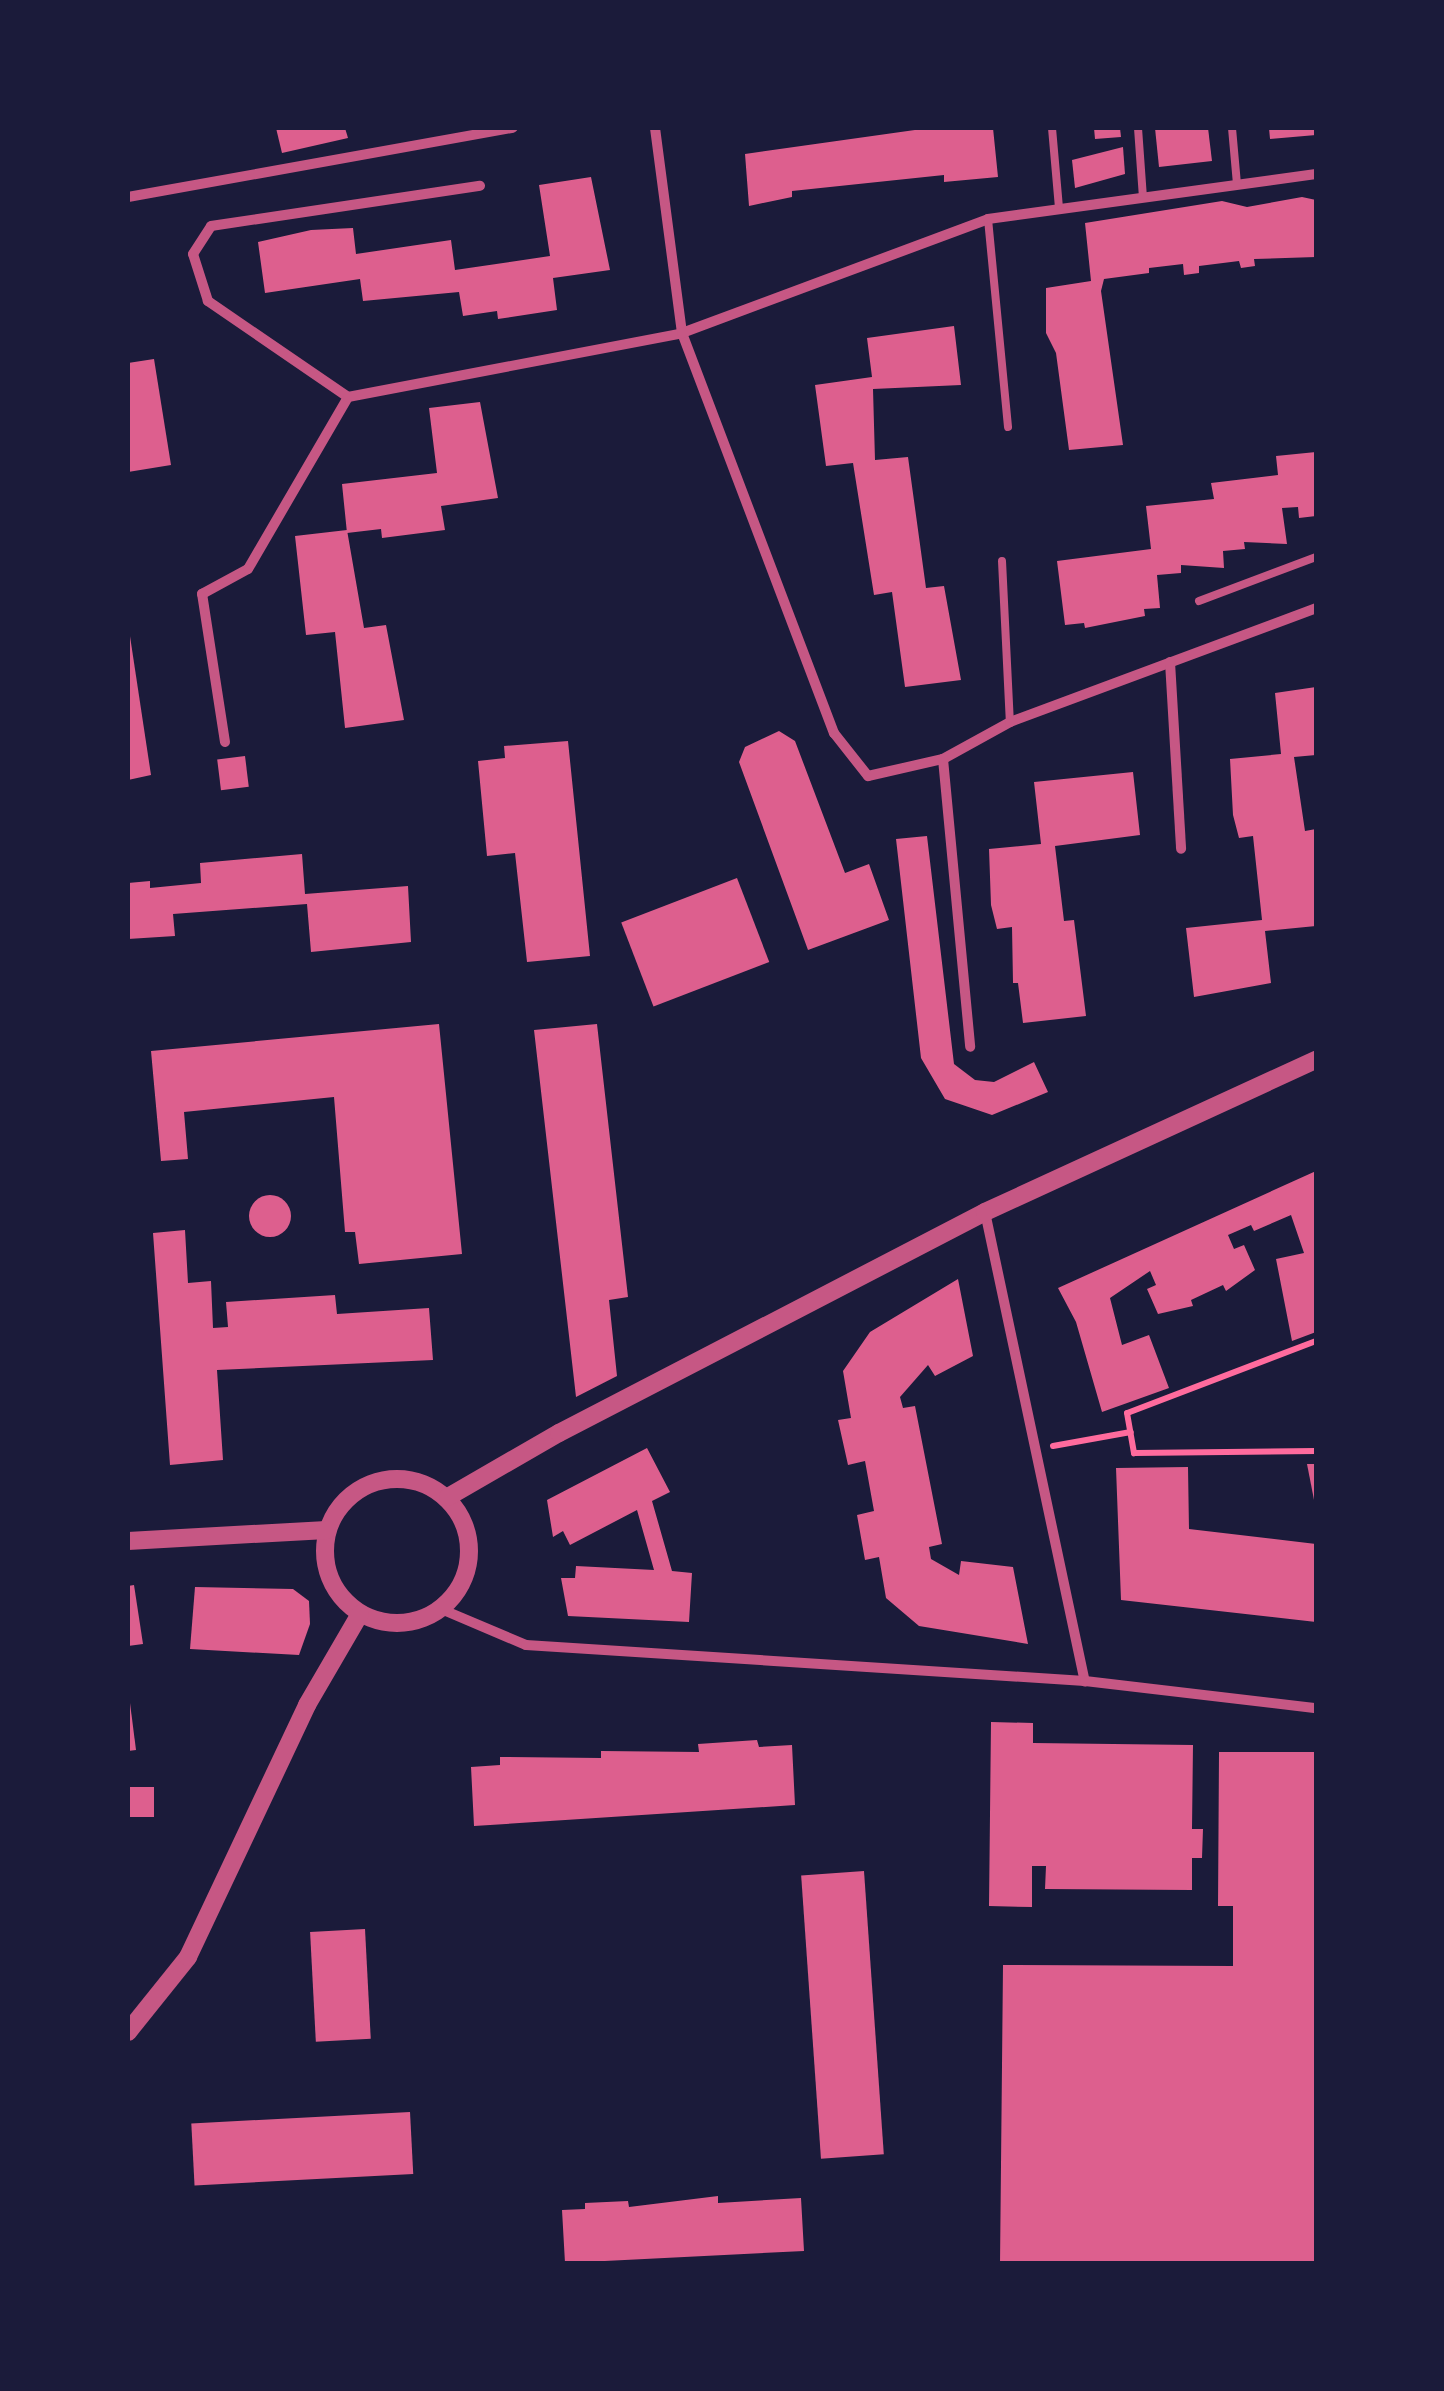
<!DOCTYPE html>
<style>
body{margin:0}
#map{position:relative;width:1444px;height:2391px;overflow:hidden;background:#1b1b3a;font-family:"Sofia Sans Condensed",sans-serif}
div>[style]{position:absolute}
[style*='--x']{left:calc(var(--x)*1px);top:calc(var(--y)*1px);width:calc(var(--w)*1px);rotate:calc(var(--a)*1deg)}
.building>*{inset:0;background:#dd5f8e;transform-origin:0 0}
.round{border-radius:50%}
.path>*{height:6px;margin:-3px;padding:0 3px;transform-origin:3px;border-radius:3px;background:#ff6b9d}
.service>*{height:8px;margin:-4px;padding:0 4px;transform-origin:4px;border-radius:4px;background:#c65784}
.minor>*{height:10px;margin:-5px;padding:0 5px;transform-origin:5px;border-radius:5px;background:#c65784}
.tertiary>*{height:18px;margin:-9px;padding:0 9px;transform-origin:9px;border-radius:9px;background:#c65784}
.tertiary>.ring{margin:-9px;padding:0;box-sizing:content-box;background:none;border:18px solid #c65784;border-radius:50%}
span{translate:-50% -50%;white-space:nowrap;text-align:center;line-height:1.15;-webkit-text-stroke:10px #1b1b3a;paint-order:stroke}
.frame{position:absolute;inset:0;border:130px solid #1b1b3a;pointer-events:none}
</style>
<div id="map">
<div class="building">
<div style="clip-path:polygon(276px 128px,345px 128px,348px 138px,282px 153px)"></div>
<div style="clip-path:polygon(929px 128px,993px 128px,998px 177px,944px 182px,944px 175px,792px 191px,792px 197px,749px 206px,745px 154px)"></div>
<div style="clip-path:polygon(1094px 128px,1120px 128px,1121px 137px,1095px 139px)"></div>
<div style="clip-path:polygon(1155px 128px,1208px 128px,1212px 161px,1159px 167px)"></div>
<div style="clip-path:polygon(1269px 128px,1316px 128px,1316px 135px,1270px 139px)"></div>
<div style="clip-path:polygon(1123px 147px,1125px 174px,1075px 188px,1072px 160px)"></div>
<div style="clip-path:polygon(591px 177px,610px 270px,553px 278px,557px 310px,498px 319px,497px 311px,463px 316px,459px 292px,363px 301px,360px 279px,265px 293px,258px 242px,311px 230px,353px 228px,356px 254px,451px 240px,455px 270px,550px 256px,539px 185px)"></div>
<div style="clip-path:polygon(1302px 197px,1316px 200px,1316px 257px,1254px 259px,1255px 266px,1241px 268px,1239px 261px,1199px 266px,1199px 273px,1184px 275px,1183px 264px,1149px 268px,1149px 273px,1104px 279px,1101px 291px,1123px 445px,1069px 450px,1056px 353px,1046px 333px,1046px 288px,1091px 281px,1085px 223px,1222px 201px,1247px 207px)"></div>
<div style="clip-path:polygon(954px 326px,961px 385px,873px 389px,875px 460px,908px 457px,926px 588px,944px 586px,961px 680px,905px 687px,892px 592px,874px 595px,853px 463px,826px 466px,815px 385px,872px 377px,867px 338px)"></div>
<div style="clip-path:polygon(154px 359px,171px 465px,128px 472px,128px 363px)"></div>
<div style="clip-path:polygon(480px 402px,498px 498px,441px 506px,445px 530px,382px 538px,381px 529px,347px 533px,342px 484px,437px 473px,429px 408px)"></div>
<div style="clip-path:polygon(1316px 452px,1316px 516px,1299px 518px,1298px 507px,1282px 508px,1287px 544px,1244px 542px,1245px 549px,1223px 551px,1224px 568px,1181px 565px,1181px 573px,1157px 575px,1160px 608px,1144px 609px,1145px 616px,1085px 628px,1084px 623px,1065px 625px,1057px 561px,1151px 549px,1146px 506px,1214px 499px,1211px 483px,1278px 475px,1276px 456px)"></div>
<div style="clip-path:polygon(347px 530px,364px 628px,386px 625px,404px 720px,345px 728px,335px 632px,306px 635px,295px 536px)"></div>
<div style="clip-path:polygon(128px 623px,151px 775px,128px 780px)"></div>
<div style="clip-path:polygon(1316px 687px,1316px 755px,1294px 757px,1305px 831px,1316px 829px,1316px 926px,1265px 931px,1271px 983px,1194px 997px,1186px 928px,1262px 920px,1253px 836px,1239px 838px,1233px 815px,1230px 759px,1281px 754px,1275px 693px)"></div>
<div style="clip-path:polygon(779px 731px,795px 741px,845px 873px,869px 864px,889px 920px,808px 950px,739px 762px,745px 747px)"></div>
<div style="clip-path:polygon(568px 741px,590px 956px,527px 962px,515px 853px,487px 856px,478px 761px,505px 758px,504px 746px)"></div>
<div style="left:245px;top:756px;width:31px;height:28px;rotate:83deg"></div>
<div style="clip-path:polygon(1133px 772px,1140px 835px,1055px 846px,1064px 921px,1074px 920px,1086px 1016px,1023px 1023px,1018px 983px,1013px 983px,1012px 927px,997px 929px,991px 905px,989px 849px,1041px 844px,1034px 782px)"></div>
<div style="clip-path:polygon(927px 836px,954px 1064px,975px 1080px,994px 1082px,1034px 1062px,1048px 1092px,992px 1115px,945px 1099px,921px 1058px,896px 839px)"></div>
<div style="clip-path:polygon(302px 854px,305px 894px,408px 886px,411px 942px,311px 952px,307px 904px,173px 914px,175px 936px,128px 939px,128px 883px,150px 881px,150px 888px,201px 883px,200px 863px)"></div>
<div style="left:737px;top:878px;width:90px;height:124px;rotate:69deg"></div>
<div style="clip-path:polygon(439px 1024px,462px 1254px,359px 1264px,355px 1232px,345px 1232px,334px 1097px,184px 1112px,188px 1159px,161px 1161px,151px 1051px)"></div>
<div style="clip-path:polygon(597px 1024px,628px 1297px,609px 1300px,617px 1376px,576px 1397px,534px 1030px)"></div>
<div style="clip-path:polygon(1316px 1171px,1316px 1332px,1292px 1341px,1276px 1259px,1304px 1253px,1291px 1215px,1254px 1231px,1251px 1225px,1228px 1235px,1234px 1249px,1244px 1245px,1255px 1270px,1226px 1291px,1223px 1285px,1191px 1300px,1193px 1306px,1158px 1314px,1147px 1289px,1156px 1285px,1150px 1271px,1110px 1298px,1122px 1345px,1149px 1335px,1169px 1388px,1102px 1412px,1076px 1322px,1058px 1288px)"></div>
<div class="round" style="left:249px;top:1195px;width:42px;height:42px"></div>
<div style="clip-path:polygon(185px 1230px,188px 1283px,211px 1281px,213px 1328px,228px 1327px,226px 1302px,335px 1295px,337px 1314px,429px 1308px,433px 1360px,217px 1370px,223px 1460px,170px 1465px,153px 1233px)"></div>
<div style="clip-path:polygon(958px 1279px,973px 1356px,935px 1376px,928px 1365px,900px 1397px,903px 1408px,915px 1406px,942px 1544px,929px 1547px,931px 1559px,959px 1575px,961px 1561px,1013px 1567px,1028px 1644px,919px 1626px,886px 1598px,879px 1557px,865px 1560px,857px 1515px,874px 1511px,865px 1461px,848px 1465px,838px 1420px,851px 1418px,843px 1371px,870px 1332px)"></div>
<div style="clip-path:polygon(647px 1448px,670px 1492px,652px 1501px,672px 1571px,692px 1573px,689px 1622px,568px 1616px,561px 1578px,575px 1578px,576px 1566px,654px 1570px,637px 1510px,570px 1545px,563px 1531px,553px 1537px,547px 1500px)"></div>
<div style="clip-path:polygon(1307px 1464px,1316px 1464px,1316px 1504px,1315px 1505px)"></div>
<div style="clip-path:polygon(1188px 1467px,1189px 1529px,1316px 1544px,1316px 1622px,1121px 1600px,1116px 1468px)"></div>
<div style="clip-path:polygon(134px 1585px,143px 1644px,128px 1646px,128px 1586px)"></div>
<div style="clip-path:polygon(195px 1587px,293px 1589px,309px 1601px,310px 1624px,299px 1655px,190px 1649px)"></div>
<div style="clip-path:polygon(130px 1703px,136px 1750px,128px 1751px,128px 1704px)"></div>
<div style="clip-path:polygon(991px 1722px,1033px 1723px,1033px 1743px,1193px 1745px,1192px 1829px,1203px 1829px,1202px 1858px,1192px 1858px,1192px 1890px,1045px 1889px,1046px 1866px,1032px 1866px,1032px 1907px,989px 1906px)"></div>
<div style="clip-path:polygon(757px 1740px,759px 1747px,792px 1745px,795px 1805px,474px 1826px,471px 1767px,500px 1765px,500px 1757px,601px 1758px,601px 1751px,699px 1752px,698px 1744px)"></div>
<div style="clip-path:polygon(1219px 1752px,1316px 1752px,1316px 2264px,1000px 2264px,1003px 1965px,1233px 1966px,1233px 1906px,1218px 1906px)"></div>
<div style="left:154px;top:1787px;width:30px;height:26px;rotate:90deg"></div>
<div style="left:864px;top:1871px;width:284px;height:63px;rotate:86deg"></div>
<div style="left:365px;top:1929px;width:110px;height:55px;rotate:87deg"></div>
<div style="left:410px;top:2112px;width:62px;height:219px;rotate:87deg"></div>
<div style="clip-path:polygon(718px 2196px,718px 2203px,801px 2198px,804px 2251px,565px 2263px,562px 2210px,585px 2209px,585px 2203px,628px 2201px,629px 2207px)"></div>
</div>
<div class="path">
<div style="--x:1316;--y:1341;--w:202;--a:159.1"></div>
<div style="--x:1127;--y:1413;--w:41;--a:80.1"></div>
<div style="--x:1134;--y:1453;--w:182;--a:-0.6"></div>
<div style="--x:1053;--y:1446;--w:79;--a:-10.2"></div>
</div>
<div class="service">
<div style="--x:1052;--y:128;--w:80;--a:85"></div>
<div style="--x:1138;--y:128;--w:69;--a:85.9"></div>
<div style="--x:1232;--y:128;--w:56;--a:84.9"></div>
<div style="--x:988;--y:219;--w:209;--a:84.5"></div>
<div style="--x:1002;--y:561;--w:161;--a:87.2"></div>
<div style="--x:1199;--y:601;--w:125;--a:-20.6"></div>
</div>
<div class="minor">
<div style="--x:655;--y:128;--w:207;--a:82.5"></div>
<div style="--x:682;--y:333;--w:428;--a:69.2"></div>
<div style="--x:834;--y:733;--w:55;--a:51.7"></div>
<div style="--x:868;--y:776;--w:77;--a:-12.8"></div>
<div style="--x:943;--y:759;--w:77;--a:-28.9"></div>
<div style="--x:1010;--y:722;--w:327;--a:-20.4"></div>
<div style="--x:128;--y:197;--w:391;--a:-10.2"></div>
<div style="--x:348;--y:397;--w:170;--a:-145.6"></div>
<div style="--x:208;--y:301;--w:49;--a:-107.7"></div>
<div style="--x:193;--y:254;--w:33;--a:-57"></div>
<div style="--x:211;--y:226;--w:272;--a:-8.5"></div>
<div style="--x:1170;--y:662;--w:187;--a:86.6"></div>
<div style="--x:225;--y:742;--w:150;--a:-98.8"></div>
<div style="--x:202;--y:594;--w:52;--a:-28.5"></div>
<div style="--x:248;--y:569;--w:199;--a:-59.8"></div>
<div style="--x:348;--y:397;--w:340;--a:-10.8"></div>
<div style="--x:682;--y:333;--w:327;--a:-20.4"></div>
<div style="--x:988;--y:219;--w:331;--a:-7.8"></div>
<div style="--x:943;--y:759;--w:289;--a:84.6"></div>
<div style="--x:985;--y:1212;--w:480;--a:78"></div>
<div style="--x:441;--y:1609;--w:92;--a:23"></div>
<div style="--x:526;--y:1645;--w:560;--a:3.68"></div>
<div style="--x:1085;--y:1681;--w:233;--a:6.7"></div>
</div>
<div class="tertiary">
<div class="ring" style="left:325px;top:1479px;width:126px;height:126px"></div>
<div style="--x:448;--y:1497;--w:128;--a:-30"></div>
<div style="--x:559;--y:1433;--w:480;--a:-27.4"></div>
<div style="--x:985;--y:1212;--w:364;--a:-24.7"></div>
<div style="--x:128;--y:1541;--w:199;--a:-3.2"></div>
<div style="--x:128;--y:2032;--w:96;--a:-51.3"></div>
<div style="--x:188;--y:1957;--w:279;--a:-64.7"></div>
<div style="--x:307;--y:1705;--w:105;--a:-59.8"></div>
</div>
<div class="frame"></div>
</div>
